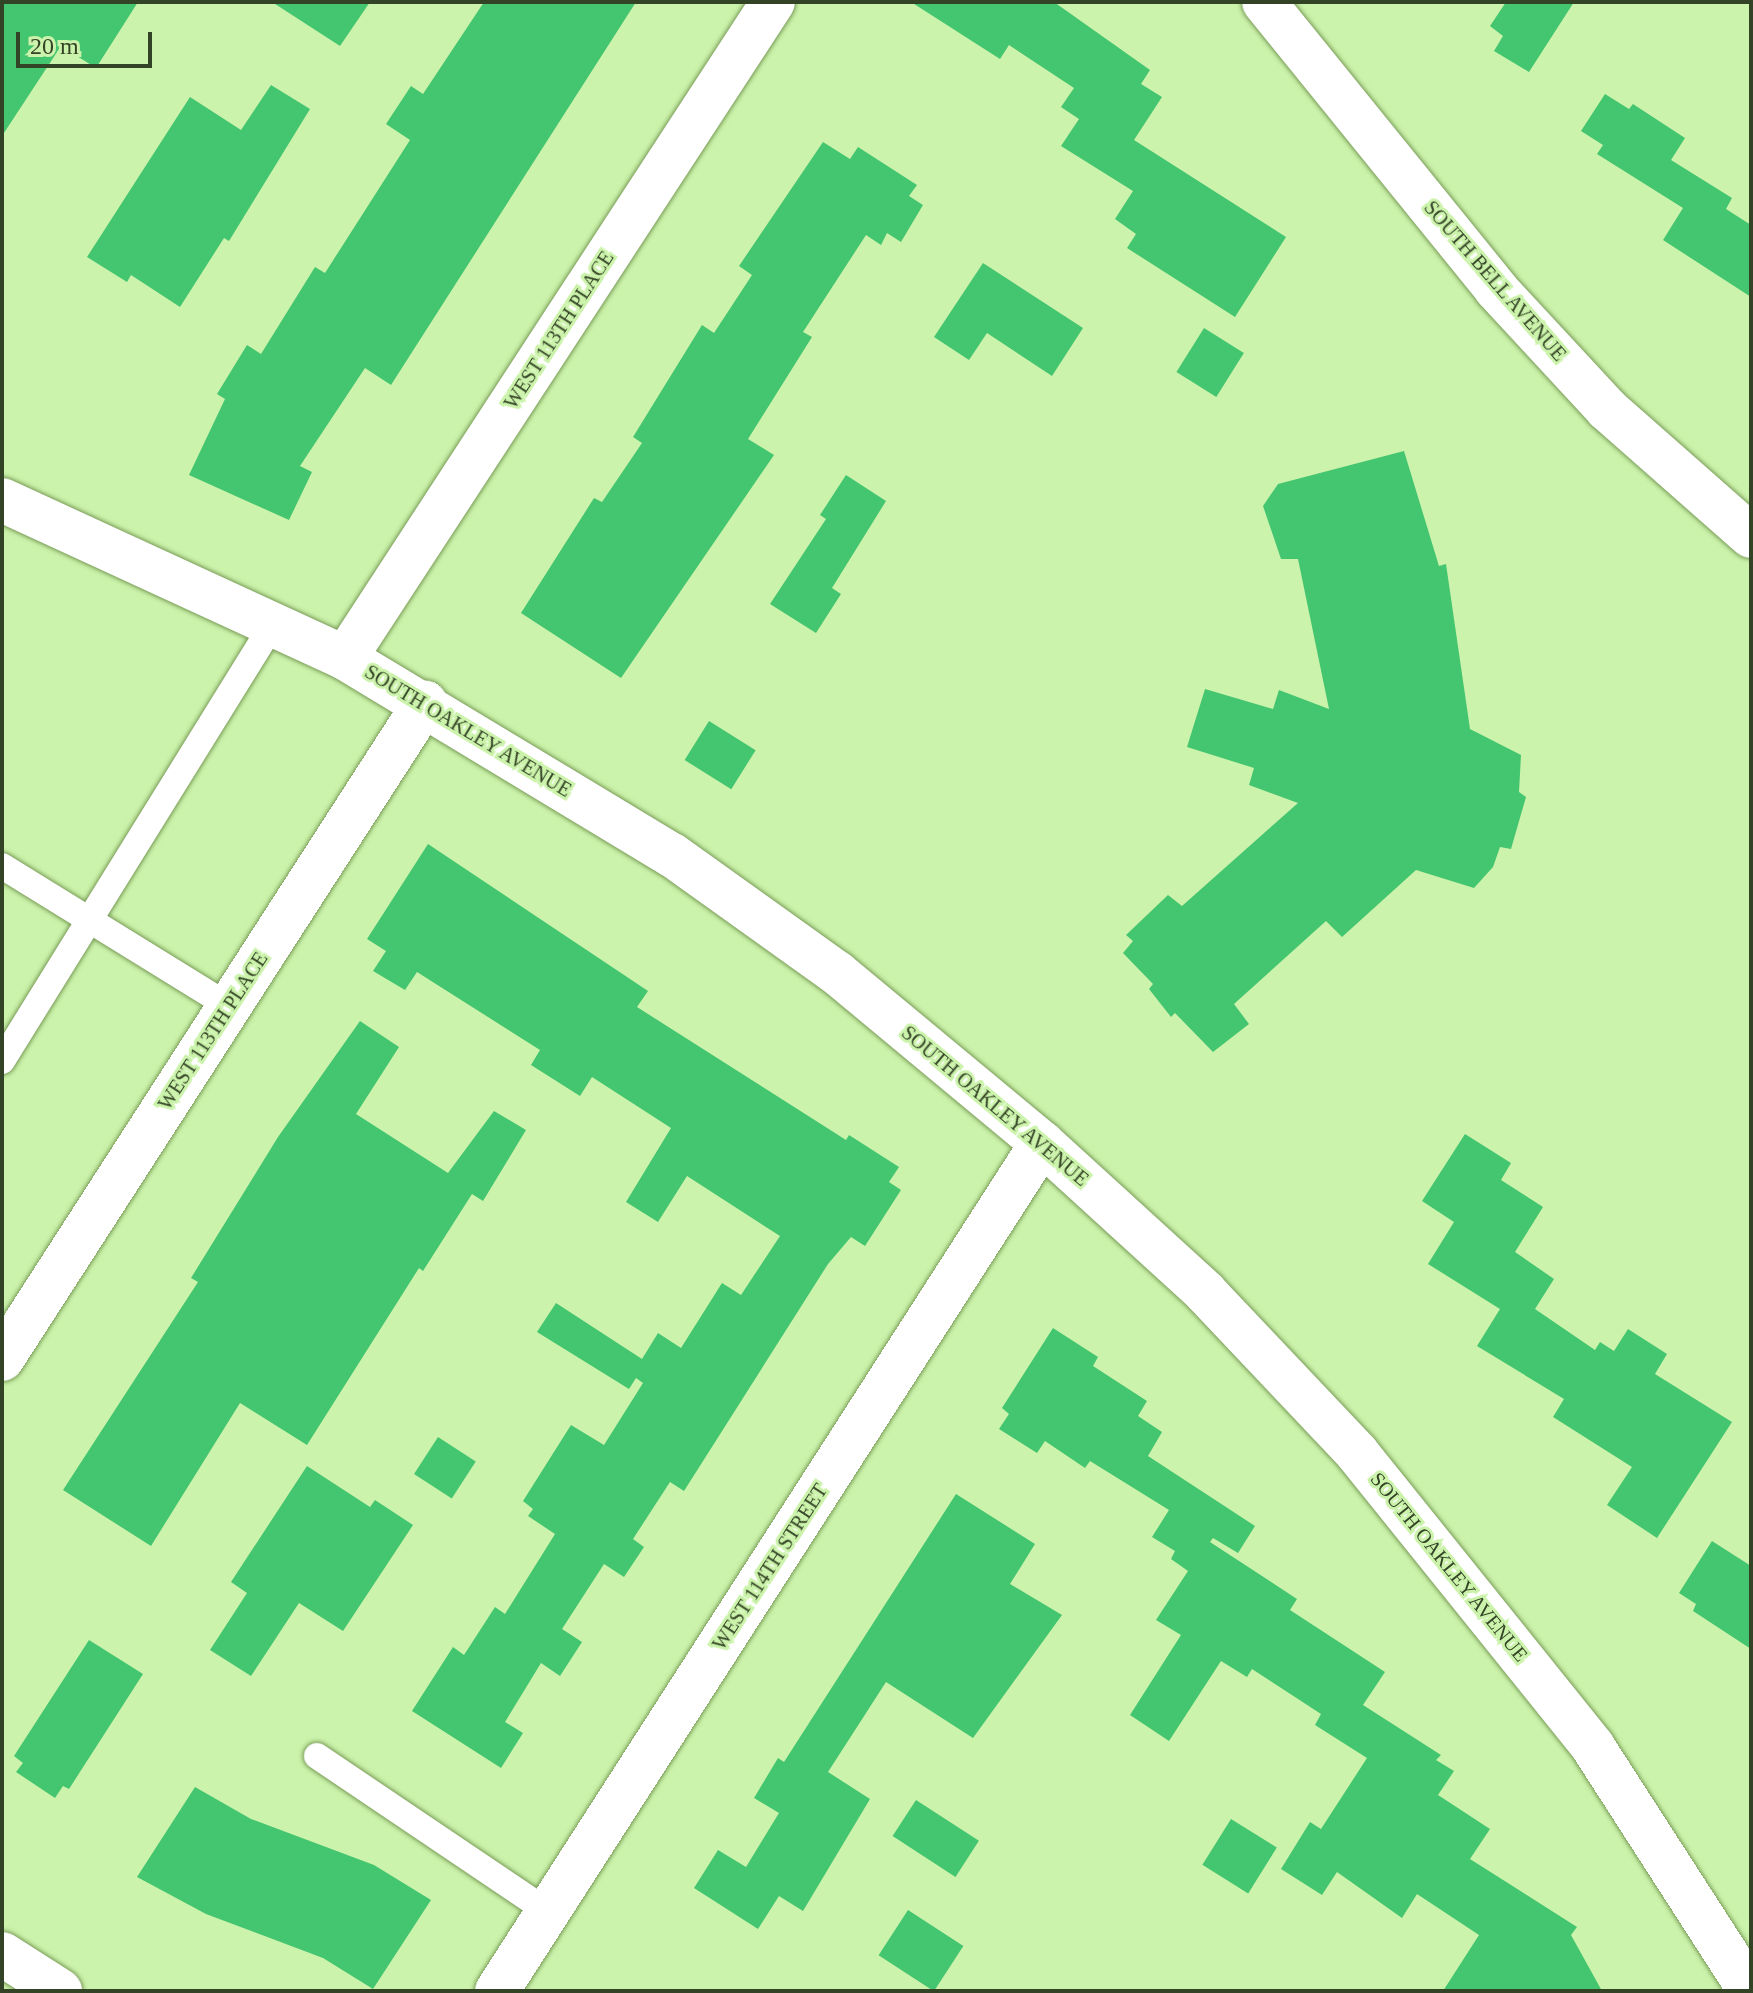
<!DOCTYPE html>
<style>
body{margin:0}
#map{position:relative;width:1753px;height:1993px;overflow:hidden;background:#ccf3ab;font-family:Georgia,serif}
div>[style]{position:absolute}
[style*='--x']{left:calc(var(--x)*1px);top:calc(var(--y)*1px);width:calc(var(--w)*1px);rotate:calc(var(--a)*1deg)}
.building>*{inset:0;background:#44c570;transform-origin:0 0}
.roads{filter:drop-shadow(0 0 2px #799c58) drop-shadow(0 0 2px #799c58)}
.lane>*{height:26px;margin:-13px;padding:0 13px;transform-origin:13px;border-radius:13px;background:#fff}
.street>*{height:44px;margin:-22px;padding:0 22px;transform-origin:22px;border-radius:22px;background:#fff}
.secondary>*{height:44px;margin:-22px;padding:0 22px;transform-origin:22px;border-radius:22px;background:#fff}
span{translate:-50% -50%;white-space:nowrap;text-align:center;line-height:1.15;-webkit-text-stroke:6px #ccf3ab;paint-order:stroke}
.street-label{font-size:20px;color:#334326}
.frame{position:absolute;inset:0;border:4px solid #334326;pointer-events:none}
.scale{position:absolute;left:16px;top:32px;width:136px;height:36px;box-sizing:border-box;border:4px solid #334326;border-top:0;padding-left:10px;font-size:24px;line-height:28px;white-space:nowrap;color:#334326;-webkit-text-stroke:6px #ccf3ab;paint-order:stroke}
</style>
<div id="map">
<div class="building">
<div style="clip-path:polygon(2px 2px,138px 2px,96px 68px,61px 46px,2px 136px)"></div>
<div style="clip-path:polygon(272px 2px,370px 2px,340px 46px)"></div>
<div style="clip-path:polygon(484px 2px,636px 2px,391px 385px,365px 368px,300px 466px,312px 472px,289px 520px,189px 475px,225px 399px,217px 394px,247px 345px,261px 354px,315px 267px,325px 273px,410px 140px,386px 124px,411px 86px,423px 94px)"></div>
<div style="clip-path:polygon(911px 2px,1054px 2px,1150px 70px,1141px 84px,1162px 97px,1134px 140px,1286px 237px,1235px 317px,1127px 248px,1136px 234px,1115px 219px,1133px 191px,1061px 146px,1079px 119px,1061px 107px,1074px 88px,1009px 45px,1000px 59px)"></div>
<div style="clip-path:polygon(1506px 2px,1574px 2px,1529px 72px,1494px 51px,1503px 36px,1490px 26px)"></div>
<div style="clip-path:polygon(271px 85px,310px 109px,229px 241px,224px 238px,180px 307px,131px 275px,127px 282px,87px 257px,190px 97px,241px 130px)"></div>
<div style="clip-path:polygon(1605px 94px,1629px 109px,1633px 104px,1685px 138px,1671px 160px,1732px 198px,1726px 209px,1751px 225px,1751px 297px,1663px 240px,1683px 208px,1597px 154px,1603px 145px,1581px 131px)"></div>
<div style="clip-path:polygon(823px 142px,850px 159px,858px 147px,917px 185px,909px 196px,923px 205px,901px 242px,887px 233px,881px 245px,866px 235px,803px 332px,812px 337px,748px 439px,774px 455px,621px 678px,521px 613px,594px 498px,602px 502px,642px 443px,633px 437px,702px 325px,714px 333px,752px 275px,739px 266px)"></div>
<div style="clip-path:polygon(983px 263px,1083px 328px,1052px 376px,987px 333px,969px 360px,934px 337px)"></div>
<div style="left:1204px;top:328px;width:47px;height:52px;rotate:32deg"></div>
<div style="clip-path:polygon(1404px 451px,1439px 566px,1446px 564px,1470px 729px,1521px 755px,1519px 792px,1526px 797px,1511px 849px,1500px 847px,1493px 867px,1474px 888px,1416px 870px,1342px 937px,1326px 921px,1234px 1004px,1249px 1024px,1213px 1052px,1175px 1013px,1171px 1017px,1149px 989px,1153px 984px,1123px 953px,1133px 941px,1126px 935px,1168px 895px,1182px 906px,1298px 803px,1249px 785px,1254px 768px,1187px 747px,1205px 689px,1273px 709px,1279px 690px,1329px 709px,1298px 559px,1281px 559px,1263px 506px,1278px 484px)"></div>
<div style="clip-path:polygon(846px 475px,886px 501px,832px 588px,841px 594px,816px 633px,770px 604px,826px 519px,820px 515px)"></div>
<div style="left:709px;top:721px;width:55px;height:46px;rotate:32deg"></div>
<div style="clip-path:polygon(428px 844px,648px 991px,637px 1007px,846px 1140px,849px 1135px,899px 1167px,889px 1182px,901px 1190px,865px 1246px,851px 1237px,828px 1264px,684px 1491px,670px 1482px,633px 1539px,644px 1547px,624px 1577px,604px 1564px,562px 1629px,582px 1642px,560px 1676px,541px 1663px,505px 1722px,523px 1733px,501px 1768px,412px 1711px,453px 1647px,464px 1655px,495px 1607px,505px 1614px,555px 1534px,528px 1516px,533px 1509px,523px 1501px,571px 1425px,604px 1445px,643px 1383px,636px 1378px,629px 1389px,537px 1332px,556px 1303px,642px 1359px,658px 1333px,681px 1348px,722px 1283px,741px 1295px,780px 1236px,687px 1176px,658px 1222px,626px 1202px,671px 1128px,592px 1077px,580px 1096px,531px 1065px,540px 1050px,417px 972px,405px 990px,373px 971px,386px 951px,367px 939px)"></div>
<div style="clip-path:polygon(360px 1021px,399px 1047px,356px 1114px,448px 1173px,494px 1111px,526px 1130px,483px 1201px,472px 1194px,423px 1271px,419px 1268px,307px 1445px,240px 1403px,151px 1546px,63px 1490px,198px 1282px,191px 1278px,278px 1137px)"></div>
<div style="clip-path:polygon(1465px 1134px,1511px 1163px,1501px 1180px,1543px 1207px,1515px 1252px,1554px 1279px,1535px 1309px,1595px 1350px,1600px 1342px,1614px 1351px,1628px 1329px,1667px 1354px,1655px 1374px,1732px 1422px,1657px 1538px,1607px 1505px,1632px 1467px,1553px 1417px,1564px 1399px,1477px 1346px,1500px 1309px,1428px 1264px,1454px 1222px,1422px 1201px)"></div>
<div style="clip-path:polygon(1053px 1328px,1098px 1357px,1093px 1366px,1147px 1401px,1138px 1416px,1162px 1432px,1148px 1456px,1255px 1526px,1238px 1553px,1213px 1538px,1210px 1542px,1297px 1599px,1290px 1610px,1385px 1672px,1363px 1705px,1441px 1755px,1436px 1760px,1454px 1771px,1438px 1795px,1490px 1829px,1470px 1859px,1577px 1927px,1571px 1935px,1602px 1991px,1443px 1991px,1479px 1935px,1417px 1894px,1402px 1918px,1337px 1872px,1322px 1895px,1281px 1869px,1310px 1822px,1321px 1829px,1367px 1758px,1315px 1725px,1321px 1714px,1252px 1669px,1247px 1677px,1221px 1661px,1169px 1741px,1130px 1715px,1181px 1635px,1156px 1620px,1188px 1571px,1171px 1559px,1175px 1551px,1152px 1537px,1169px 1510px,1090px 1461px,1085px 1468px,1045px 1441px,1037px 1453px,999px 1429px,1009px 1414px,1002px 1408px)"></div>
<div style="left:438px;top:1437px;width:45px;height:44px;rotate:33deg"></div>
<div style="clip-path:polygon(307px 1466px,370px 1507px,375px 1500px,413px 1525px,343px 1631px,299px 1603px,251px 1676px,210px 1650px,247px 1593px,231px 1582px)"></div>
<div style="clip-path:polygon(956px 1494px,1035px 1544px,1010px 1584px,1062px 1615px,973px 1738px,886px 1682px,828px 1772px,870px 1799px,803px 1911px,779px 1896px,758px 1929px,694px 1888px,718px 1850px,746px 1867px,779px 1813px,754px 1798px,778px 1758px,784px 1762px)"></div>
<div style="clip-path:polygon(1712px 1541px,1751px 1566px,1751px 1649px,1693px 1611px,1696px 1604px,1679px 1593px)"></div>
<div style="clip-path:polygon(89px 1640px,143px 1674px,69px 1789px,63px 1786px,55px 1798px,16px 1772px,23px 1763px,14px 1756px)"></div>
<div style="clip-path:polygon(195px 1787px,251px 1819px,374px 1865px,431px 1900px,373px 1989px,323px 1958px,206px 1914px,137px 1877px)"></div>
<div style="left:916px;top:1800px;width:75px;height:43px;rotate:33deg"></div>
<div style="left:1231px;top:1819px;width:54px;height:54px;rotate:32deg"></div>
<div style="left:908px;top:1910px;width:66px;height:54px;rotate:33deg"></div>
</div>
<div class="roads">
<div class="lane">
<div style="--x:2;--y:866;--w:267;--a:31.7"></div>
<div style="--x:2;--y:1061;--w:514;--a:-58.2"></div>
<div style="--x:317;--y:1756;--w:279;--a:34"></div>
</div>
<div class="street">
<div style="--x:1264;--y:2;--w:369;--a:51"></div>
<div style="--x:1496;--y:289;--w:163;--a:47.2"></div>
<div style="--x:1607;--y:409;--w:192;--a:41.4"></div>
<div style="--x:2;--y:500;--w:378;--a:24.7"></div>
<div style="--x:345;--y:658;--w:382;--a:31.1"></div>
<div style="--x:672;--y:855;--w:203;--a:35.6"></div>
<div style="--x:837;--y:973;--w:266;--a:39.7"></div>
<div style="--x:1042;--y:1143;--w:221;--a:42.4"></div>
<div style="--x:1205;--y:1292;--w:221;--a:46.6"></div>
<div style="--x:1357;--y:1453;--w:377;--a:51.2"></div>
<div style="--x:1593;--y:1747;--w:290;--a:57.2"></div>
<div style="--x:345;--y:658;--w:783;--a:-56.88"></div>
<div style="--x:2;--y:1359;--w:781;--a:-57.19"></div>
<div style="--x:497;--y:1991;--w:1008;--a:-57.27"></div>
</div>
<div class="secondary">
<div style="--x:2;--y:1954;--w:69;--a:32.5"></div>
</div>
</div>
<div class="street-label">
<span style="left:1495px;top:281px;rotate:49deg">SOUTH BELL AVENUE</span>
<span style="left:559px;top:330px;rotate:-57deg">WEST 113TH PLACE</span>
<span style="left:468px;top:731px;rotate:31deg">SOUTH OAKLEY AVENUE</span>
<span style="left:213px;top:1031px;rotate:-57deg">WEST 113TH PLACE</span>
<span style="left:995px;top:1106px;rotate:40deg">SOUTH OAKLEY AVENUE</span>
<span style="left:770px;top:1567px;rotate:-57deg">WEST 114TH STREET</span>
<span style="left:1449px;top:1567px;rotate:51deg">SOUTH OAKLEY AVENUE</span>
</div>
<div class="frame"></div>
<div class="scale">20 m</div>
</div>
